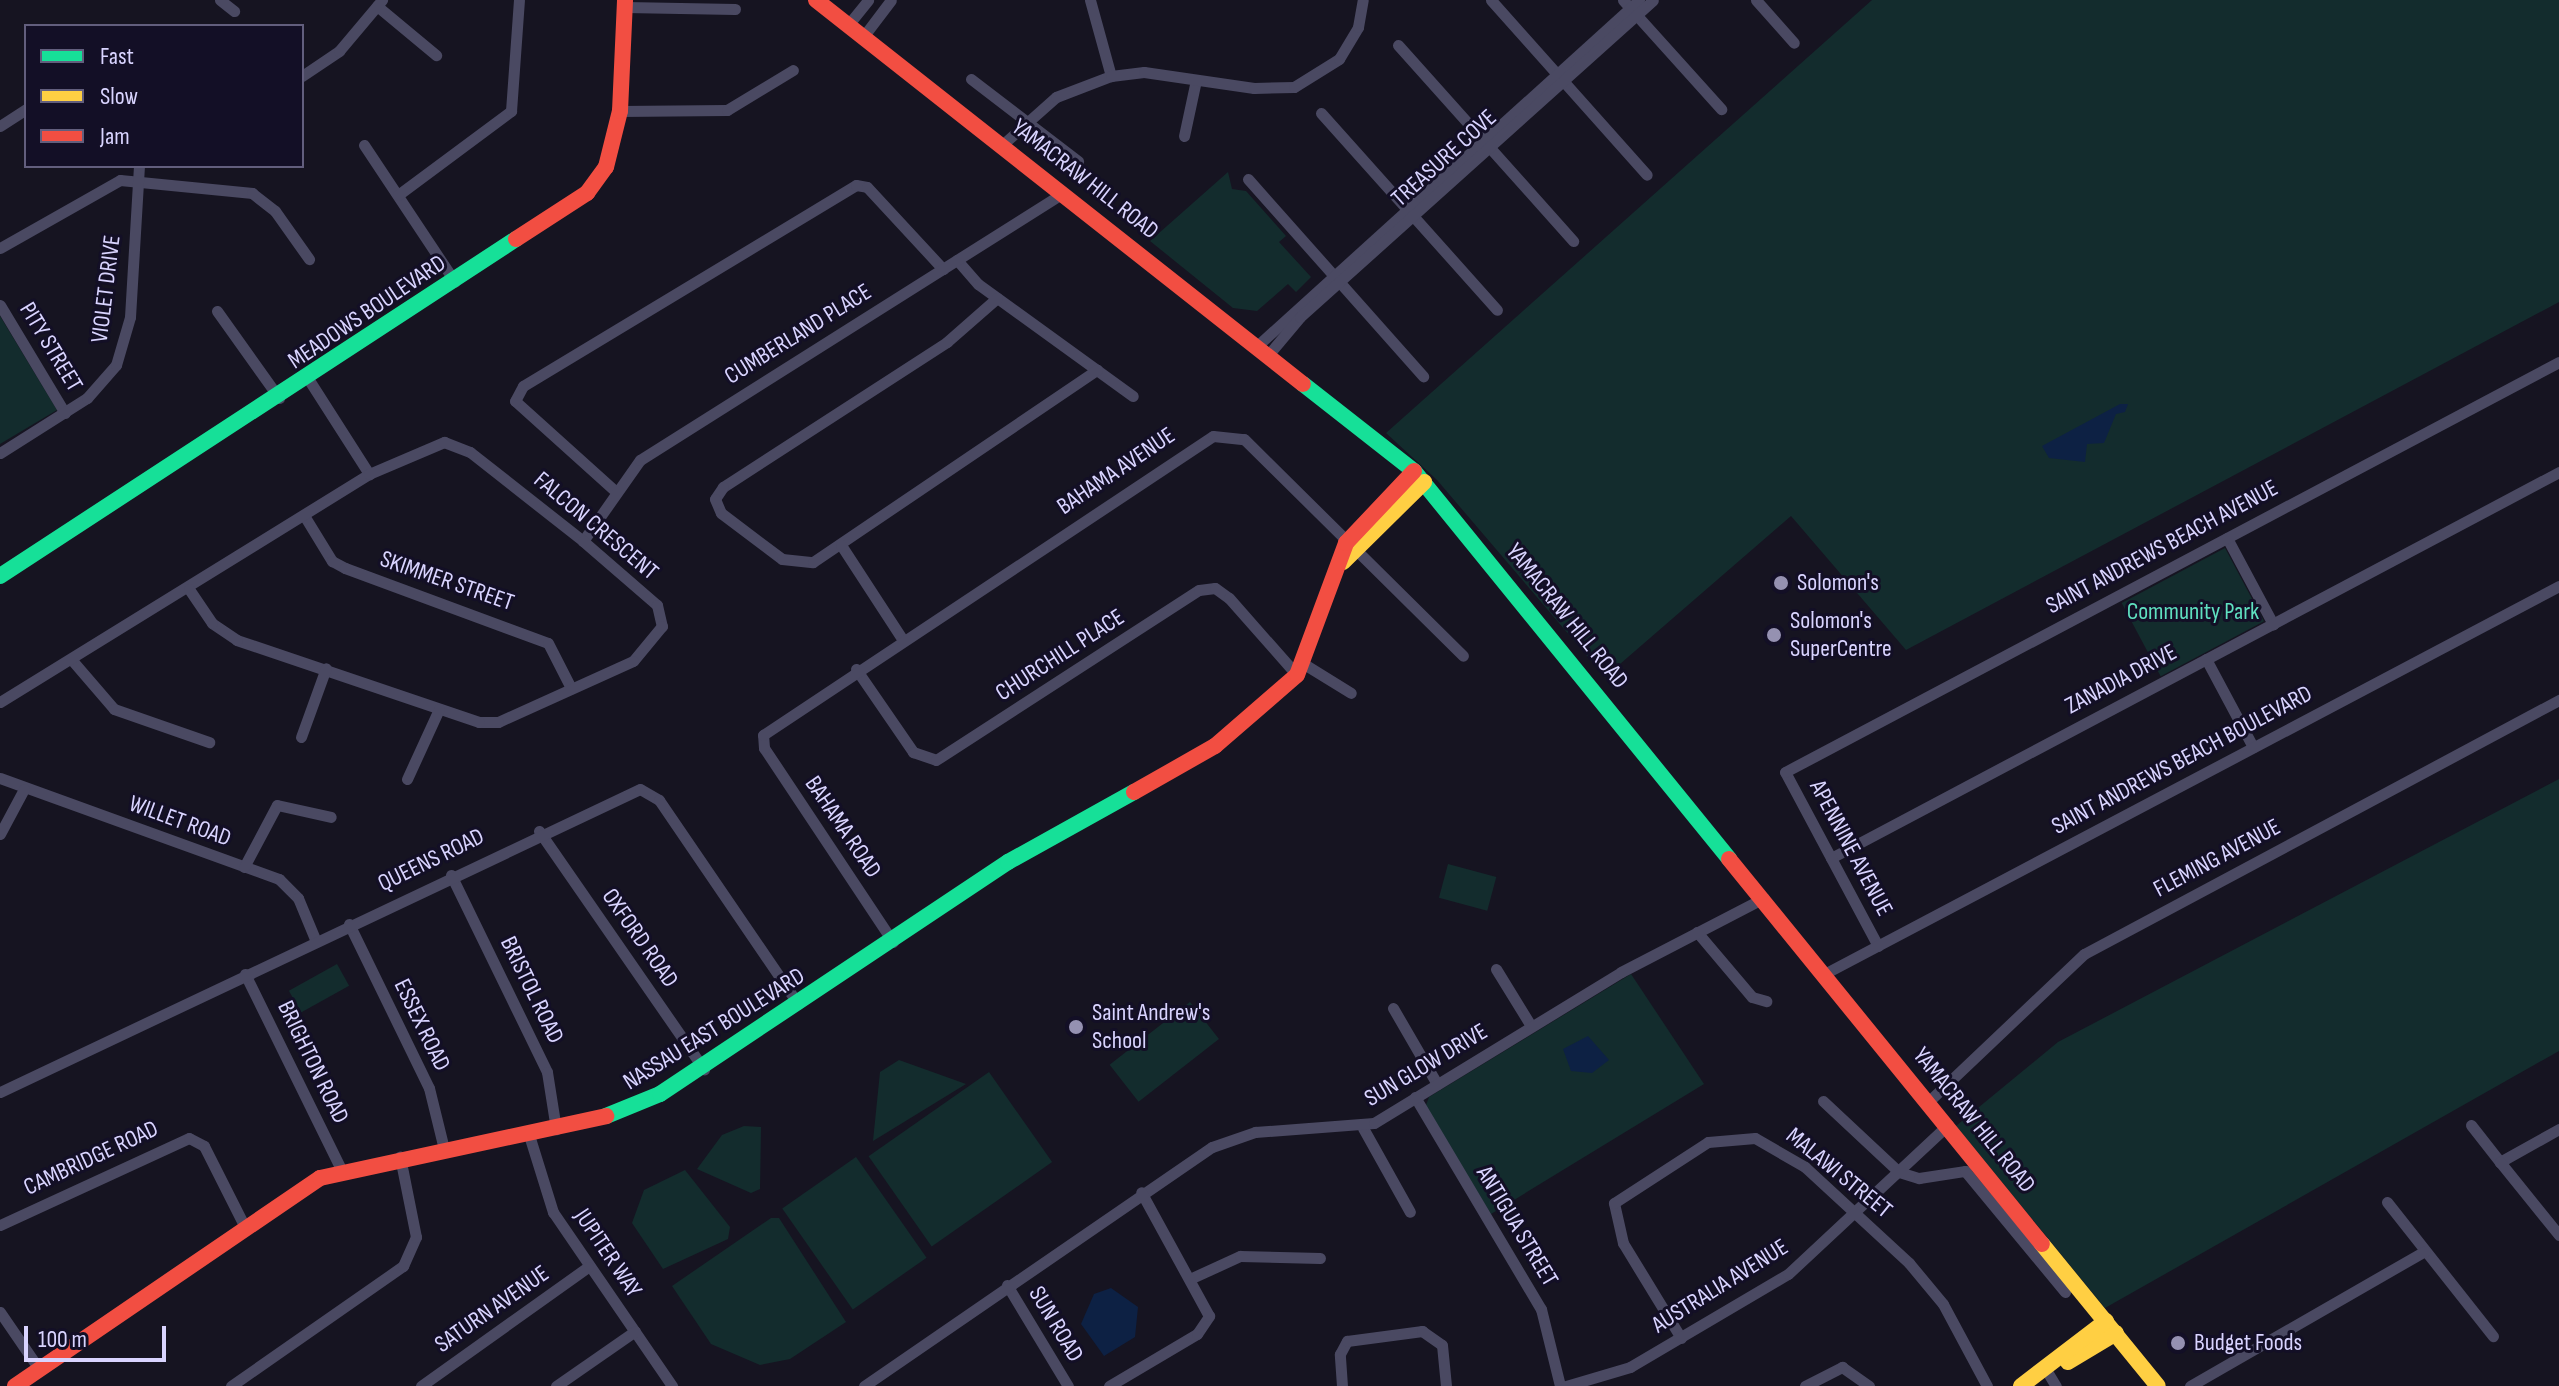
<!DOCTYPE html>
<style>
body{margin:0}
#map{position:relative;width:2559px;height:1386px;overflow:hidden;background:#161421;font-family:"Sofia Sans Condensed",sans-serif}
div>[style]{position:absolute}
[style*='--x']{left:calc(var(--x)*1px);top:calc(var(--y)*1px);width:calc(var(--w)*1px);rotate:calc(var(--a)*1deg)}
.green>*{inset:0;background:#132c2d;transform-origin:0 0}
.water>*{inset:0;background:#0d2144}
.street>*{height:11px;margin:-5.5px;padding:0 5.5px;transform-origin:5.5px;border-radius:5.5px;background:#4a4962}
.fast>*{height:16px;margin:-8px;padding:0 8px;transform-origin:8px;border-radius:8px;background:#16e098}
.slow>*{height:16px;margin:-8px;padding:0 8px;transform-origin:8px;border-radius:8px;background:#ffcf43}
.jam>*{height:16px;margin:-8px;padding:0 8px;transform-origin:8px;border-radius:8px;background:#f24e42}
.dots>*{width:22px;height:22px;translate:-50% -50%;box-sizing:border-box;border:4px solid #130f26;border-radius:50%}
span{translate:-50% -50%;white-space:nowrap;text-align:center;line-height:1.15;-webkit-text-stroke:6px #130f26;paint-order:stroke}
.street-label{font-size:24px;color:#d9d4ff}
.poi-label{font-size:24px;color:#d9d4ff}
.left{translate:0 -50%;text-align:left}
.park-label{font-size:24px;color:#5fe0c0}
.legend{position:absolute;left:24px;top:24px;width:280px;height:144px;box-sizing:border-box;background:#130f26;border:2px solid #625e7d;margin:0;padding:10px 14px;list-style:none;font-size:24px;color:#d9d4ff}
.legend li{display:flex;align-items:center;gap:16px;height:40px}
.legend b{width:40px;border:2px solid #625e7d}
.scale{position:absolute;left:24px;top:1326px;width:142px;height:36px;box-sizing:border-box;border:4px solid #d9d4ff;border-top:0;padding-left:10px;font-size:24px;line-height:28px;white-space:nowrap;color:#d9d4ff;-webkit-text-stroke:6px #130f26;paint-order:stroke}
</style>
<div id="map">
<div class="green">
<div style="clip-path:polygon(1872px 0,2559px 0,2559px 302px,1906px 650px,1791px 516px,1605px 677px,1437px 480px,1386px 433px)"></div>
<div style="clip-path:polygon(1228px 172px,1232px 189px,1246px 191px,1286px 236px,1279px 242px,1311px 277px,1296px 292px,1288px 284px,1257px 311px,1233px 308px,1150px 241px)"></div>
<div style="clip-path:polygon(0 316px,57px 410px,0 444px)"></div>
<div style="left:2225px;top:548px;width:83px;height:117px;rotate:62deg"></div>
<div style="clip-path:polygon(2559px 779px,2559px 1051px,2105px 1308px,1956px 1126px,2058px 1042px)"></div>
<div style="left:1448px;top:864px;width:50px;height:35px;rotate:15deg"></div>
<div style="left:337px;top:964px;width:25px;height:55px;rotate:61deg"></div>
<div style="clip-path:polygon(1631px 974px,1704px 1084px,1491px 1214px,1425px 1108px,1429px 1097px)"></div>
<div style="left:1190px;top:1002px;width:47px;height:102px;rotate:52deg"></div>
<div style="clip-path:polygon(899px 1060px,966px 1084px,873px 1141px,880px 1072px)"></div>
<div style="left:989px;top:1072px;width:110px;height:147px;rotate:55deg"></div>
<div style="clip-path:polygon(744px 1126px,761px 1127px,760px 1189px,751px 1193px,697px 1169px,722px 1135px)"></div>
<div style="left:856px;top:1157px;width:123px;height:90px;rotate:55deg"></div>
<div style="clip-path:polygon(685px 1170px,730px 1227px,728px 1239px,663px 1269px,632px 1223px,644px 1190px)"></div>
<div style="clip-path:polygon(771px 1218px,779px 1218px,846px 1322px,790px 1359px,760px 1365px,711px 1344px,672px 1286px)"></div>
</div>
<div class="water">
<div style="clip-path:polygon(2120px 404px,2128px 404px,2125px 412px,2116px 414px,2104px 443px,2087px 444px,2085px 462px,2049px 458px,2042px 446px)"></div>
<div style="clip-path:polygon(1588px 1036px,1609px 1060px,1592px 1073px,1571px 1071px,1563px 1049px)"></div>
<div style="clip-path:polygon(1111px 1288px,1138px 1307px,1135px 1337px,1104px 1356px,1081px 1324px,1094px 1294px)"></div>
</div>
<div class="street">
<div style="--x:220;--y:0;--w:18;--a:38"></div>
<div style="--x:1090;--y:0;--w:79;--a:74.6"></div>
<div style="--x:1491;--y:0;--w:234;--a:48.3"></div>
<div style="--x:1623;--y:0;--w:147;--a:48"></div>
<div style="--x:1756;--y:0;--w:57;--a:48.5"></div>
<div style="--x:377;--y:6;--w:77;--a:39.7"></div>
<div style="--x:625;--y:7;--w:110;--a:1"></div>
<div style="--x:848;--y:25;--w:32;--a:-51"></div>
<div style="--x:863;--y:37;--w:46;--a:-52.9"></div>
<div style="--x:1398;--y:45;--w:263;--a:48.2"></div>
<div style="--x:302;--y:76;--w:45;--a:-34"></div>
<div style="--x:339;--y:51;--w:67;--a:-49.9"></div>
<div style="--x:971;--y:79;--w:135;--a:37.5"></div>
<div style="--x:620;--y:111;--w:107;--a:-0.5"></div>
<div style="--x:727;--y:110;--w:77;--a:-31.2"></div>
<div style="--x:1321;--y:113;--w:264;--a:48.2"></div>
<div style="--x:0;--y:126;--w:31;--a:-33"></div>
<div style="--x:1184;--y:136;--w:57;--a:-77.9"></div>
<div style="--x:364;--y:145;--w:164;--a:56.4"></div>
<div style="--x:1002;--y:145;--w:72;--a:-41.6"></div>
<div style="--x:1056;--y:97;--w:59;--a:-20.9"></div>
<div style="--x:1111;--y:76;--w:33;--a:-7"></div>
<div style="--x:1144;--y:72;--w:111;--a:8.3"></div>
<div style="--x:1254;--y:88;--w:40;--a:-1.4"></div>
<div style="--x:1294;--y:87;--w:53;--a:-31.9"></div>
<div style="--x:1339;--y:59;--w:37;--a:-59"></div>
<div style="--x:1358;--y:27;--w:27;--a:-80"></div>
<div style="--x:1248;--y:179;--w:264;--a:48.4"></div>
<div style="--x:398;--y:195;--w:141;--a:-36.6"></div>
<div style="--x:511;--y:111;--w:111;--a:-85.9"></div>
<div style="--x:0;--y:248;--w:138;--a:-29.5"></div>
<div style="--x:120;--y:180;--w:133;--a:5.6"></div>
<div style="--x:252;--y:193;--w:29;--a:38"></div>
<div style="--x:275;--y:211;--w:59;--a:54.7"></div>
<div style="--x:957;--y:260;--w:32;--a:49"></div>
<div style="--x:978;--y:284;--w:191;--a:35.9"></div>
<div style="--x:997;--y:298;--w:67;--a:138.7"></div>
<div style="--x:947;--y:342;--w:267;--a:147.1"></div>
<div style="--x:723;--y:487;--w:14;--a:124"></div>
<div style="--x:715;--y:499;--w:15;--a:67"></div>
<div style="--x:721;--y:513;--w:76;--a:37"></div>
<div style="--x:782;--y:559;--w:31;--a:6"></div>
<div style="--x:813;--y:562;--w:343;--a:-34.1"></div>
<div style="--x:0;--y:305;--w:126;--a:59"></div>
<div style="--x:217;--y:311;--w:107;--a:54.5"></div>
<div style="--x:1258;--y:345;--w:514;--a:-42.16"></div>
<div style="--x:1269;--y:354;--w:48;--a:-50"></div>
<div style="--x:1300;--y:317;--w:474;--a:-41.9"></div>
<div style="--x:309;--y:380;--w:112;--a:57.4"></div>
<div style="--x:0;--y:453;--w:103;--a:-32.3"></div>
<div style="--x:87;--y:398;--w:44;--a:-48.7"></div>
<div style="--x:116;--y:365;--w:50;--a:-73.7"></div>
<div style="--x:130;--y:317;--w:151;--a:-86.6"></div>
<div style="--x:614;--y:490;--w:133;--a:-138"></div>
<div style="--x:515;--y:401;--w:17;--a:-62"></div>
<div style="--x:523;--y:386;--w:389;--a:-31.1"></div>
<div style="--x:856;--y:185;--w:11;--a:10"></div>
<div style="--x:867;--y:187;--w:112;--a:47.2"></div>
<div style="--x:305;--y:517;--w:52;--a:58.5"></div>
<div style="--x:332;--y:561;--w:15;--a:28"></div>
<div style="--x:345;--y:568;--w:216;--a:20.3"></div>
<div style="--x:548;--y:643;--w:51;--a:62.9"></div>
<div style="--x:2227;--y:538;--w:98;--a:61.9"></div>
<div style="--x:583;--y:541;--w:99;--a:-54.9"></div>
<div style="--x:640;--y:460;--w:500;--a:-32.26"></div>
<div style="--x:841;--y:545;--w:113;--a:56.9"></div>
<div style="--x:71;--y:659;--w:66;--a:49.3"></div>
<div style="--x:114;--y:709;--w:101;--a:19.2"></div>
<div style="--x:2206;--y:659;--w:100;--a:61.9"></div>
<div style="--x:1304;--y:664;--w:55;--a:31.7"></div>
<div style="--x:856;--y:669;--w:101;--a:55.5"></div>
<div style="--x:913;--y:752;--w:24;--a:19"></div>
<div style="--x:936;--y:760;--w:313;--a:-32.9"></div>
<div style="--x:1199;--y:590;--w:16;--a:-7"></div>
<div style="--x:1215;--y:588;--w:17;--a:36"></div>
<div style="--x:1229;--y:598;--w:103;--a:48.6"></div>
<div style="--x:0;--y:702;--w:434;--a:-31.7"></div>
<div style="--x:369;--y:474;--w:82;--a:-23.1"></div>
<div style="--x:444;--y:442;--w:28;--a:21"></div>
<div style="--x:470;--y:452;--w:144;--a:38.2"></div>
<div style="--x:583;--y:541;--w:98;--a:40.9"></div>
<div style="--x:657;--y:605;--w:22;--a:77"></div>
<div style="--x:662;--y:626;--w:45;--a:129.6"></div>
<div style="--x:633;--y:661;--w:148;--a:155.7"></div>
<div style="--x:498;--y:722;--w:19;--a:180"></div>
<div style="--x:479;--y:722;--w:256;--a:-161.3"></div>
<div style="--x:237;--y:640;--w:30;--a:-146"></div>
<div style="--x:212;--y:623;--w:41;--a:-124.1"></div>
<div style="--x:301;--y:737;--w:73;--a:-70.1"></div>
<div style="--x:0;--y:778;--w:297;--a:19.9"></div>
<div style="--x:279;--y:879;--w:27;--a:45"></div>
<div style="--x:298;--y:898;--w:44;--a:67.5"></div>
<div style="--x:407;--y:779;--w:77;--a:-65.4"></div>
<div style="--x:539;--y:831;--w:290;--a:55.3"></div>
<div style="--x:0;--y:834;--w:51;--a:-61.9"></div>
<div style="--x:1831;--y:858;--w:824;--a:-27.93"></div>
<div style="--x:244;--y:867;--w:70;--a:-62"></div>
<div style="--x:277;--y:805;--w:55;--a:12.5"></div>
<div style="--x:451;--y:875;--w:219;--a:64"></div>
<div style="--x:547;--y:1072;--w:58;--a:81"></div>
<div style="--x:349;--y:924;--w:182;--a:64"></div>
<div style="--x:429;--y:1088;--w:63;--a:76.2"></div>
<div style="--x:1697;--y:932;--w:85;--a:49.8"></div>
<div style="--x:1752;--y:997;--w:15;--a:16"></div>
<div style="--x:893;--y:942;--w:233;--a:-123.6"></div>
<div style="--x:764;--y:748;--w:13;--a:-94"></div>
<div style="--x:763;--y:735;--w:540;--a:-33.6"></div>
<div style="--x:1213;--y:436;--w:31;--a:6"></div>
<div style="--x:1244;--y:439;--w:308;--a:44.7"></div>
<div style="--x:1878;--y:946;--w:197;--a:-118.1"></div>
<div style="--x:1785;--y:772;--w:876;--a:-27.91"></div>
<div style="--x:1496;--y:969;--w:67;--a:58.4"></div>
<div style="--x:1826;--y:973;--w:829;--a:-27.83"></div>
<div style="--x:245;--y:974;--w:217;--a:63.8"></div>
<div style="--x:1393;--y:1008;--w:88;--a:59.9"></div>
<div style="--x:0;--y:1092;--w:708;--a:-25.33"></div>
<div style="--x:640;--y:789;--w:22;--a:30"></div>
<div style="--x:659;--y:800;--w:247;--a:55.7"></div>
<div style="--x:1415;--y:1097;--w:247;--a:59.3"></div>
<div style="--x:1541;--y:1309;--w:79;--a:76.1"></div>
<div style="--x:1823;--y:1101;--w:104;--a:43.1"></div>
<div style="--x:1899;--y:1172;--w:21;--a:17"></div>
<div style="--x:1919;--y:1178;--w:47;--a:-8.7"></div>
<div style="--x:1965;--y:1171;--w:157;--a:50.4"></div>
<div style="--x:1928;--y:1102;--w:215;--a:-43.5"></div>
<div style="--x:2084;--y:954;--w:539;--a:-28.14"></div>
<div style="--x:2471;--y:1125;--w:47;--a:51.9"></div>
<div style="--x:1363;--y:1128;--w:96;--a:60.8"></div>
<div style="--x:2559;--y:1129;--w:68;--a:150.8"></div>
<div style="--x:2500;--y:1162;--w:94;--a:51.1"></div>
<div style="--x:529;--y:1135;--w:81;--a:72.7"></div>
<div style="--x:553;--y:1212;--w:211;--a:55.6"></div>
<div style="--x:2387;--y:1202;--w:171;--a:51.7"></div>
<div style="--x:0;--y:1225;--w:208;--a:-24.7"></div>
<div style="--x:189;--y:1138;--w:17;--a:28"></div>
<div style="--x:204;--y:1146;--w:91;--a:63.2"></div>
<div style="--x:1194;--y:1277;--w:51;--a:-24.5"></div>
<div style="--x:1240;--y:1256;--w:80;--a:1.4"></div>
<div style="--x:1007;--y:1285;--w:118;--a:58.9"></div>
<div style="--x:0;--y:1312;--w:69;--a:55.6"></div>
<div style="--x:1681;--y:1338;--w:111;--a:-121.4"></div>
<div style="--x:1623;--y:1243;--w:41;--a:-102.7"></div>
<div style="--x:1614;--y:1203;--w:112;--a:-33"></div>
<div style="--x:1708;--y:1142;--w:47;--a:-4.9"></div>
<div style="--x:1755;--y:1138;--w:58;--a:30.1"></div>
<div style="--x:1805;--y:1167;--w:142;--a:42.7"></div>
<div style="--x:1909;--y:1263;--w:53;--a:50.3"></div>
<div style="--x:1943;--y:1304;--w:93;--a:61.8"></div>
<div style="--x:2045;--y:1368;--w:21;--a:59"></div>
<div style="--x:231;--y:1386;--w:210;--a:-34.9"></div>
<div style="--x:403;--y:1266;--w:32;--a:-66"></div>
<div style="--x:416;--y:1237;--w:82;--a:-101.3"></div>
<div style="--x:421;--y:1386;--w:205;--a:-35.5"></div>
<div style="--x:556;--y:1386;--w:96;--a:-34.8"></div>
<div style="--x:864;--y:1386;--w:422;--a:-34.5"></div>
<div style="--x:1212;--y:1147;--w:46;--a:-19.2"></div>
<div style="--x:1255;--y:1132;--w:119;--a:-4.3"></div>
<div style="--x:1374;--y:1123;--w:289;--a:-31.4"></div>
<div style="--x:1621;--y:972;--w:161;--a:-27.4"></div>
<div style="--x:1109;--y:1386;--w:102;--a:-30.6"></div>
<div style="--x:1197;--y:1334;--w:22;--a:-56"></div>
<div style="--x:1209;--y:1316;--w:141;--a:-118.7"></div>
<div style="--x:1342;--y:1386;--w:32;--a:-94"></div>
<div style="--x:1340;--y:1354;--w:15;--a:-62"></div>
<div style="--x:1347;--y:1341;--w:76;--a:-7.6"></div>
<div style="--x:1422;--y:1331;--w:24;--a:35"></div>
<div style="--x:1442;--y:1345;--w:41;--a:84.4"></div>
<div style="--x:1566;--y:1386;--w:67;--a:-16.5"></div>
<div style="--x:1630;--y:1367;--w:183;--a:-30.5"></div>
<div style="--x:1788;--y:1274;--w:219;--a:-43"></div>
<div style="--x:1805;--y:1386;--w:42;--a:-27.2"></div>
<div style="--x:1842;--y:1367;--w:33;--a:35"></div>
<div style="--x:2190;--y:1386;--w:271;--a:-29.9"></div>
</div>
<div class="fast">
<div style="--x:1303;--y:384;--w:141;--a:38.1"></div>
<div style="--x:1414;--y:471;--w:500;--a:50.9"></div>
<div style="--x:0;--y:576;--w:616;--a:-33.15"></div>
<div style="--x:606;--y:1116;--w:58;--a:-22.2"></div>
<div style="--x:660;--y:1094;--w:418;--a:-33.7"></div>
<div style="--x:1008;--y:862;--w:144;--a:-29.1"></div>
</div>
<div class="slow">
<div style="--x:1343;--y:562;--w:114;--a:-44.6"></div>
<div style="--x:2042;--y:1244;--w:183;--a:50.8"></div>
<div style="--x:2068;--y:1362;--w:56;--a:-31.1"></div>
<div style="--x:2021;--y:1386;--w:107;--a:-37.4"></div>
</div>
<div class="jam">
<div style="--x:816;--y:0;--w:620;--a:38.26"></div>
<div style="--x:516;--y:239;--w:85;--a:-32.9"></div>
<div style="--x:587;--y:193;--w:32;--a:-54"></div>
<div style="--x:606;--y:167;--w:58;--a:-76"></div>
<div style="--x:620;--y:111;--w:111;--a:-87.4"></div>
<div style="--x:1134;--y:792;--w:93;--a:-29.6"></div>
<div style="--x:1215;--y:746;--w:108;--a:-40.9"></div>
<div style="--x:1297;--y:675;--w:141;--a:-69.6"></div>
<div style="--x:1346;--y:543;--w:99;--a:-46.6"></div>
<div style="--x:1729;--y:859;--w:496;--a:50.9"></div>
<div style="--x:15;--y:1386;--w:369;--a:-34.3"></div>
<div style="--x:320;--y:1178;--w:293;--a:-12.2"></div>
</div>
<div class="dots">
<div style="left:1781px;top:583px;background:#9591b1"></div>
<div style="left:1774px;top:635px;background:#9591b1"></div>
<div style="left:1076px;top:1027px;background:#9591b1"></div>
<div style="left:2178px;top:1343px;background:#9591b1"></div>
</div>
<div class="street-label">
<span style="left:1444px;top:158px;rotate:-42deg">TREASURE COVE</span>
<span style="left:1085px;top:179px;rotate:38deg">YAMACRAW HILL ROAD</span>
<span style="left:106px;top:289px;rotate:-83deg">VIOLET DRIVE</span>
<span style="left:367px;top:312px;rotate:-34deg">MEADOWS BOULEVARD</span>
<span style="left:798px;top:334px;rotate:-32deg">CUMBERLAND PLACE</span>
<span style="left:51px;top:347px;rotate:59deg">PITY STREET</span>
<span style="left:1116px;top:471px;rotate:-34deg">BAHAMA AVENUE</span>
<span style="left:596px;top:526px;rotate:40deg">FALCON CRESCENT</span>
<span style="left:2162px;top:547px;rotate:-28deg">SAINT ANDREWS BEACH AVENUE</span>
<span style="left:447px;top:581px;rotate:19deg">SKIMMER STREET</span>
<span style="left:1567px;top:616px;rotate:51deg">YAMACRAW HILL ROAD</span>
<span style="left:1060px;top:655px;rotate:-33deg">CHURCHILL PLACE</span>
<span style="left:2121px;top:679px;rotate:-28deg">ZANADIA DRIVE</span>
<span style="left:2182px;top:760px;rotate:-28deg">SAINT ANDREWS BEACH BOULEVARD</span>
<span style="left:180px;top:821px;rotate:20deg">WILLET ROAD</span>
<span style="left:843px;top:827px;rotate:56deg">BAHAMA ROAD</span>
<span style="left:1851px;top:848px;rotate:62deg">APENNINE AVENUE</span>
<span style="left:2217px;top:858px;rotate:-28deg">FLEMING AVENUE</span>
<span style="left:431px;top:860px;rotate:-26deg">QUEENS ROAD</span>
<span style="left:640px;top:938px;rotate:55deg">OXFORD ROAD</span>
<span style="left:532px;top:990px;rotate:64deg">BRISTOL ROAD</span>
<span style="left:422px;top:1025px;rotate:64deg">ESSEX ROAD</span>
<span style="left:714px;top:1029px;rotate:-32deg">NASSAU EAST BOULEVARD</span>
<span style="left:313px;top:1062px;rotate:64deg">BRIGHTON ROAD</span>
<span style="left:1426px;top:1065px;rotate:-31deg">SUN GLOW DRIVE</span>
<span style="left:1974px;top:1120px;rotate:51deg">YAMACRAW HILL ROAD</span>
<span style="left:91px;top:1158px;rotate:-25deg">CAMBRIDGE ROAD</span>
<span style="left:1839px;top:1173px;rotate:39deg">MALAWI STREET</span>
<span style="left:1517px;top:1226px;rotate:59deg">ANTIGUA STREET</span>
<span style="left:608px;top:1253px;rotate:56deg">JUPITER WAY</span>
<span style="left:1720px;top:1286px;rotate:-32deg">AUSTRALIA AVENUE</span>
<span style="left:492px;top:1309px;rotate:-35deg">SATURN AVENUE</span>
<span style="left:1056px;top:1324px;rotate:59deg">SUN ROAD</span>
</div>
<div class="poi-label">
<span class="left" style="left:1797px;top:583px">Solomon's</span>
<span class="left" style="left:1790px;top:635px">Solomon's<br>SuperCentre</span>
<span class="left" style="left:1092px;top:1027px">Saint Andrew's<br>School</span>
<span class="left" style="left:2194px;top:1343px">Budget Foods</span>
</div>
<div class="park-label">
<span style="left:2193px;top:612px">Community Park</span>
</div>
<ul class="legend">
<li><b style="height:10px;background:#16e098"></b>Fast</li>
<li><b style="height:10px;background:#ffcf43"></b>Slow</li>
<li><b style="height:10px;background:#f24e42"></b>Jam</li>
</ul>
<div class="scale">100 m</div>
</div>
